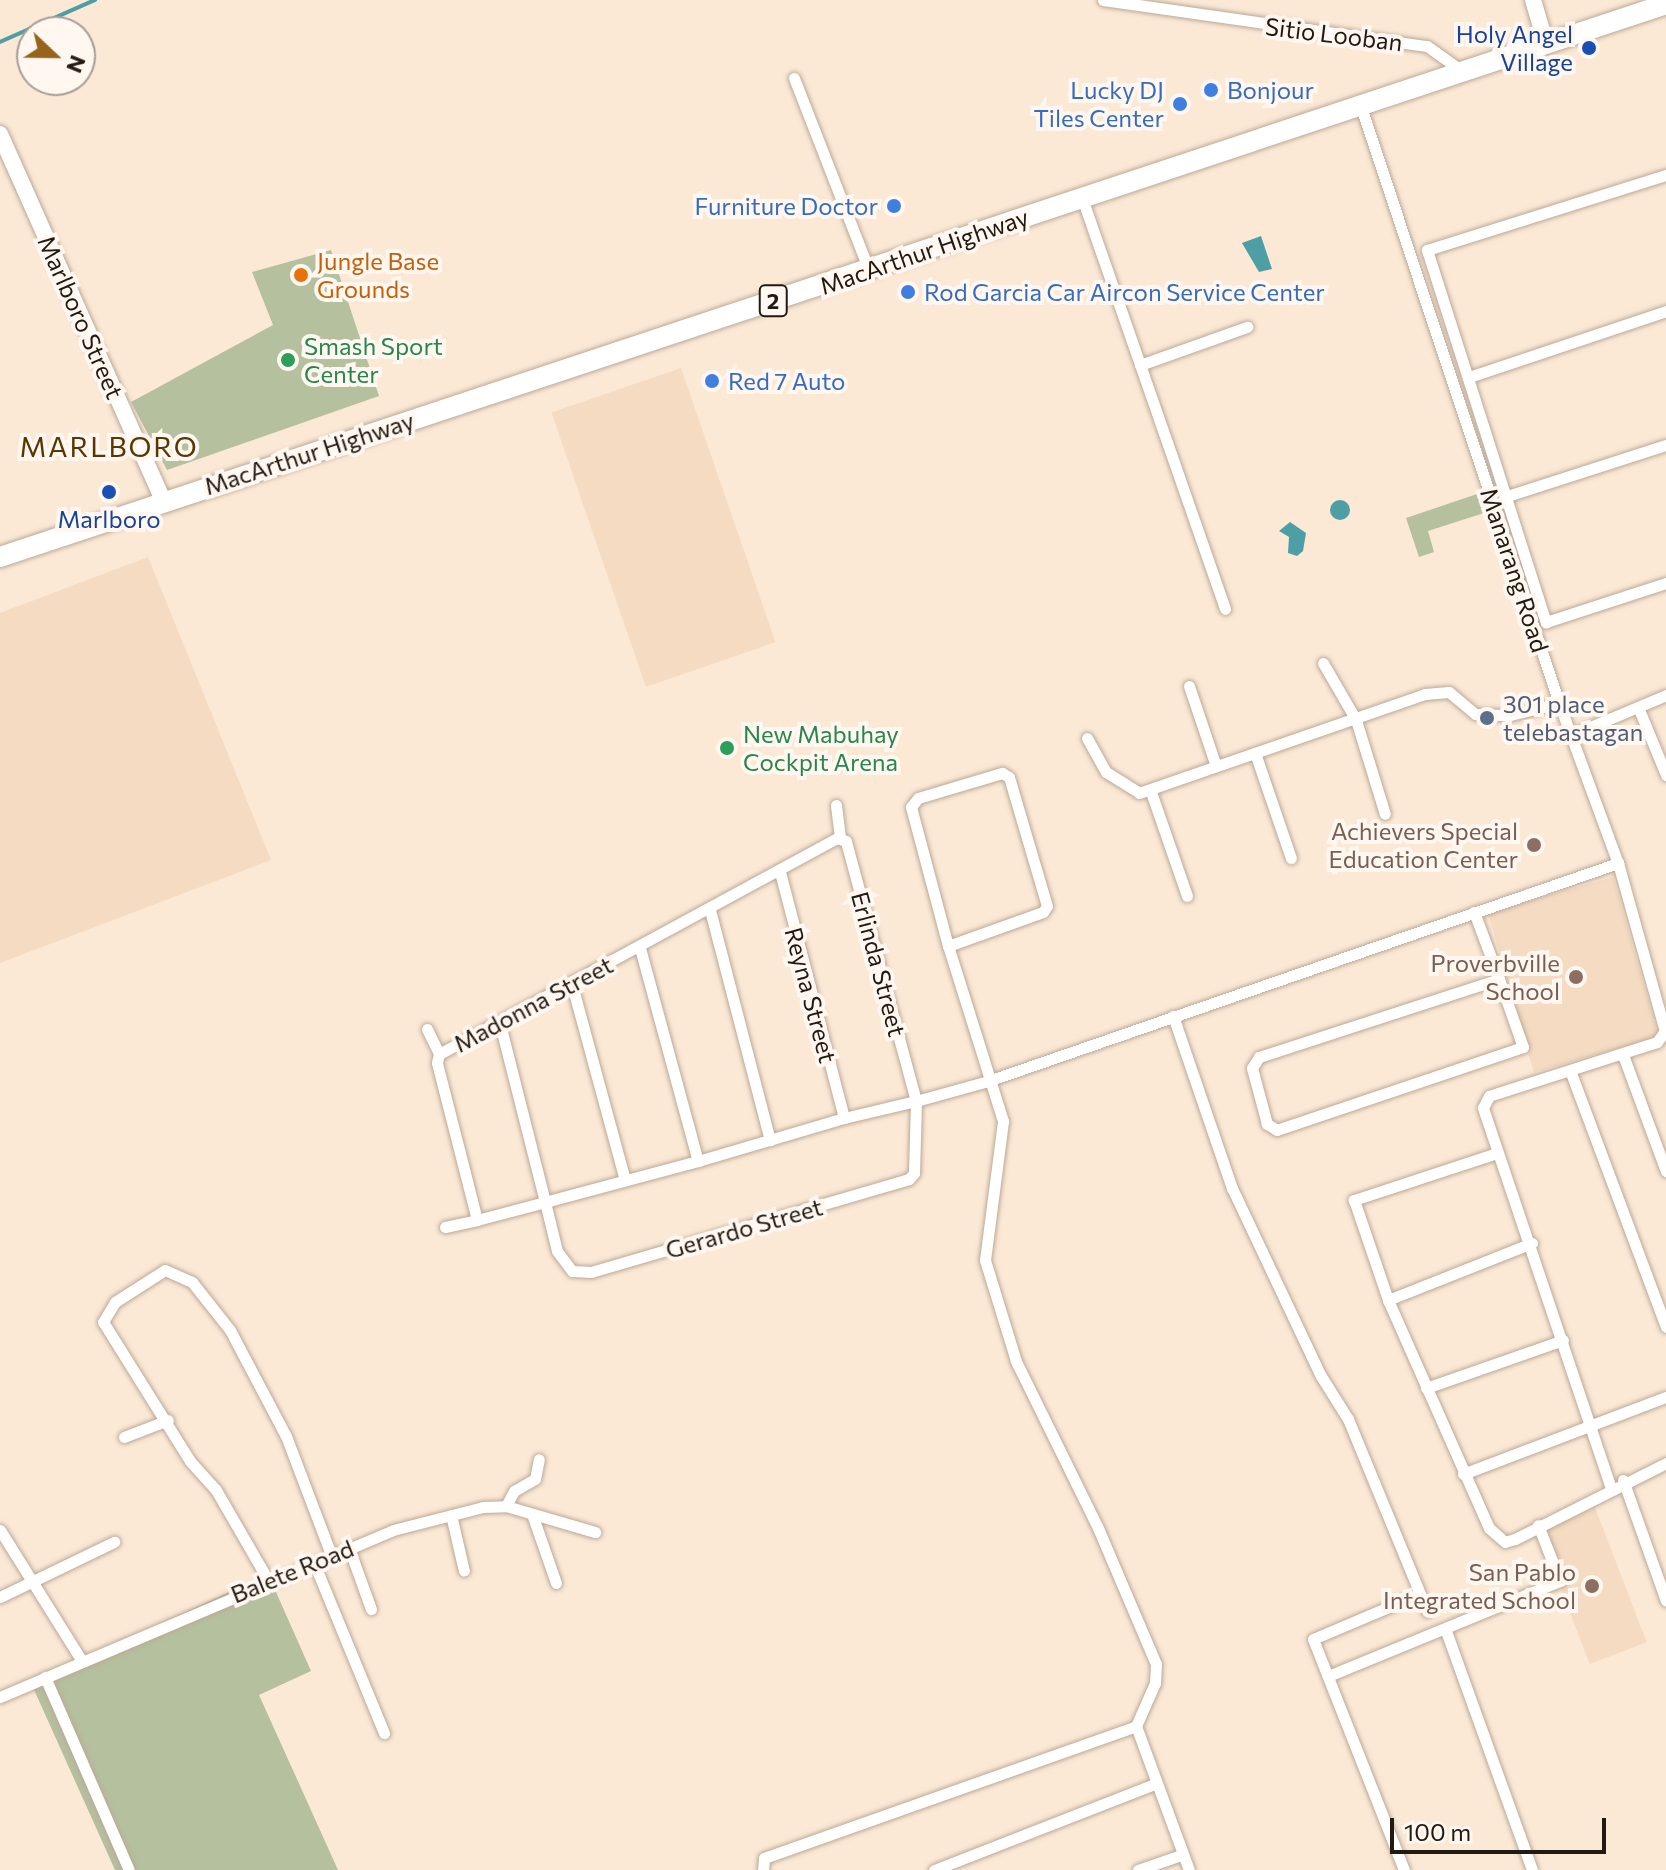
<!DOCTYPE html>
<style>
body{margin:0}
#map{position:relative;width:1666px;height:1870px;overflow:hidden;background:#fbe8d5;font-family:Commissioner,sans-serif}
div>[style]{position:absolute}
[style*='--x']{left:calc(var(--x)*1px);top:calc(var(--y)*1px);width:calc(var(--w)*1px);rotate:calc(var(--a)*1deg)}
.built>*{inset:0;background:#f4dbc2;transform-origin:0 0}
.green>*{inset:0;background:#b5c09e}
.water>*{inset:0;background:#4e9fa5}
.round{border-radius:50%}
.stream>*{height:4px;margin:-2px;padding:0 2px;transform-origin:2px;border-radius:2px;background:#4e9fa5}
.roads{filter:drop-shadow(0 0 2px #bba997) drop-shadow(0 0 2px #bba997)}
.street>*{height:11px;margin:-5.5px;padding:0 5.5px;transform-origin:5.5px;border-radius:5.5px;background:#fff}
.secondary>*{height:16px;margin:-8px;padding:0 8px;transform-origin:8px;border-radius:8px;background:#fff}
.highway>*{height:20px;margin:-10px;padding:0 10px;transform-origin:10px;border-radius:10px;background:#fff}
.dots>*{width:22px;height:22px;translate:-50% -50%;box-sizing:border-box;border:4px solid #fff7f0;border-radius:50%}
span{translate:-50% -50%;white-space:nowrap;text-align:center;line-height:1.15;-webkit-text-stroke:8px #fff7f0;paint-order:stroke}
.shield-label span{padding:2px 6px;background:#fff7f0;border:2px solid;border-radius:6px;-webkit-text-stroke-width:0}
.shield-label{font-size:22px;color:#201a13;font-weight:700}
.street-label{font-size:24px;color:#201a13}
.transit-label{font-size:24px;color:#164399}
.right{translate:-100% -50%;text-align:right}
.shop-label{font-size:24px;color:#366cbe}
.left{translate:0 -50%;text-align:left}
.food-label{font-size:24px;color:#c56008}
.leisure-label{font-size:24px;color:#27864d}
.service-label{font-size:24px;color:#4e5e75}
.education-label{font-size:24px;color:#785e54}
.quarter-label{font-size:28px;color:#5a3700;letter-spacing:2px}
.north{position:absolute;left:16px;top:16px;width:80px;height:80px;box-sizing:border-box;background:#fff7f0;border:2px solid #a69f98;border-radius:50%;rotate:112deg;font-size:22px;font-weight:700;line-height:32px;text-align:center;color:#201a13}
.north::after{content:'';display:block;margin:auto;width:28px;height:36px;background:#98631a;clip-path:polygon(50% 0,100% 100%,50% 72%,0 100%)}
.scale{position:absolute;left:1390px;top:1818px;width:216px;height:36px;box-sizing:border-box;border:4px solid #201a13;border-top:0;padding-left:10px;font-size:24px;line-height:28px;white-space:nowrap;color:#201a13;-webkit-text-stroke:6px #fff7f0;paint-order:stroke}
</style>
<div id="map">
<div class="built">
<div style="left:681px;top:368px;width:290px;height:137px;rotate:71deg"></div>
<div style="clip-path:polygon(148px 557px,271px 860px,0 963px,0 613px)"></div>
<div style="left:1613px;top:877px;width:166px;height:130px;rotate:74deg"></div>
<div style="left:1594px;top:1505px;width:147px;height:61px;rotate:69deg"></div>
</div>
<div class="green">
<div style="clip-path:polygon(331px 250px,379px 396px,167px 470px,131px 402px,273px 325px,252px 272px)"></div>
<div style="clip-path:polygon(1477px 494px,1484px 513px,1428px 531px,1434px 552px,1419px 557px,1406px 518px)"></div>
<div style="clip-path:polygon(268px 1574px,311px 1671px,259px 1695px,338px 1870px,115px 1870px,31px 1683px)"></div>
</div>
<div class="water">
<div style="clip-path:polygon(1261px 236px,1272px 269px,1259px 272px,1242px 243px)"></div>
<div class="round" style="left:1330px;top:500px;width:20px;height:20px"></div>
<div style="clip-path:polygon(1290px 522px,1306px 533px,1303px 551px,1297px 556px,1288px 553px,1289px 537px,1279px 531px)"></div>
</div>
<div class="stream">
<div style="--x:0;--y:42;--w:104;--a:-23.9"></div>
</div>
<div class="roads">
<div class="street">
<div style="--x:1103;--y:0;--w:327;--a:8.1"></div>
<div style="--x:1427;--y:46;--w:43;--a:35.5"></div>
<div style="--x:794;--y:78;--w:206;--a:68.7"></div>
<div style="--x:1360;--y:104;--w:631;--a:71.62"></div>
<div style="--x:1559;--y:703;--w:171;--a:69.8"></div>
<div style="--x:1618;--y:863;--w:174;--a:74.4"></div>
<div style="--x:1665;--y:1031;--w:14;--a:126"></div>
<div style="--x:1657;--y:1042;--w:176;--a:162.2"></div>
<div style="--x:1489;--y:1096;--w:13;--a:117"></div>
<div style="--x:1483;--y:1108;--w:401;--a:71.4"></div>
<div style="--x:1666;--y:175;--w:250;--a:162.6"></div>
<div style="--x:1427;--y:250;--w:391;--a:72.3"></div>
<div style="--x:1546;--y:622;--w:126;--a:-18"></div>
<div style="--x:1082;--y:198;--w:435;--a:70.8"></div>
<div style="--x:1140;--y:365;--w:114;--a:-19.6"></div>
<div style="--x:1469;--y:377;--w:208;--a:-18.5"></div>
<div style="--x:1504;--y:497;--w:170;--a:-17.8"></div>
<div style="--x:1323;--y:663;--w:66;--a:59.9"></div>
<div style="--x:1356;--y:720;--w:98;--a:72.9"></div>
<div style="--x:1189;--y:686;--w:84;--a:71.4"></div>
<div style="--x:1638;--y:707;--w:74;--a:67.6"></div>
<div style="--x:1571;--y:735;--w:103;--a:-22.8"></div>
<div style="--x:1087;--y:738;--w:39;--a:61"></div>
<div style="--x:1106;--y:772;--w:39;--a:32"></div>
<div style="--x:1139;--y:793;--w:303;--a:-19.1"></div>
<div style="--x:1425;--y:694;--w:24;--a:-5"></div>
<div style="--x:1449;--y:692;--w:34;--a:40"></div>
<div style="--x:1475;--y:714;--w:35;--a:2"></div>
<div style="--x:1510;--y:715;--w:50;--a:-13.8"></div>
<div style="--x:1255;--y:753;--w:111;--a:71.1"></div>
<div style="--x:1151;--y:792;--w:110;--a:70.9"></div>
<div style="--x:836;--y:805;--w:33;--a:83"></div>
<div style="--x:780;--y:872;--w:254;--a:75.4"></div>
<div style="--x:710;--y:910;--w:238;--a:75.4"></div>
<div style="--x:1474;--y:912;--w:72;--a:69.5"></div>
<div style="--x:1499;--y:979;--w:72;--a:70.6"></div>
<div style="--x:1523;--y:1047;--w:260;--a:161.4"></div>
<div style="--x:1277;--y:1130;--w:12;--a:-149"></div>
<div style="--x:1267;--y:1124;--w:58;--a:-105"></div>
<div style="--x:1252;--y:1068;--w:13;--a:-58"></div>
<div style="--x:1259;--y:1057;--w:252;--a:-18"></div>
<div style="--x:640;--y:948;--w:221;--a:74.8"></div>
<div style="--x:572;--y:985;--w:202;--a:74.8"></div>
<div style="--x:1173;--y:1016;--w:182;--a:71.1"></div>
<div style="--x:1232;--y:1188;--w:208;--a:64.7"></div>
<div style="--x:1321;--y:1376;--w:51;--a:57.9"></div>
<div style="--x:1348;--y:1419;--w:208;--a:67.6"></div>
<div style="--x:500;--y:1024;--w:184;--a:75.8"></div>
<div style="--x:545;--y:1202;--w:50;--a:76.2"></div>
<div style="--x:557;--y:1251;--w:25;--a:53"></div>
<div style="--x:572;--y:1271;--w:19;--a:3"></div>
<div style="--x:591;--y:1272;--w:331;--a:-16.3"></div>
<div style="--x:909;--y:1179;--w:8;--a:-50"></div>
<div style="--x:914;--y:1173;--w:72;--a:-88.4"></div>
<div style="--x:916;--y:1101;--w:269;--a:-105.1"></div>
<div style="--x:846;--y:841;--w:9;--a:-162"></div>
<div style="--x:837;--y:838;--w:453;--a:151.5"></div>
<div style="--x:439;--y:1054;--w:9;--a:103"></div>
<div style="--x:437;--y:1063;--w:162;--a:75.7"></div>
<div style="--x:477;--y:1220;--w:70;--a:-14.8"></div>
<div style="--x:545;--y:1202;--w:158;--a:-15"></div>
<div style="--x:698;--y:1161;--w:152;--a:-16.4"></div>
<div style="--x:844;--y:1118;--w:74;--a:-13.3"></div>
<div style="--x:916;--y:1101;--w:75;--a:-15.5"></div>
<div style="--x:988;--y:1081;--w:667;--a:-19.09"></div>
<div style="--x:427;--y:1029;--w:28;--a:64"></div>
<div style="--x:1623;--y:1055;--w:124;--a:69.7"></div>
<div style="--x:1571;--y:1073;--w:271;--a:69.5"></div>
<div style="--x:1497;--y:1153;--w:151;--a:161.8"></div>
<div style="--x:1354;--y:1200;--w:106;--a:71.2"></div>
<div style="--x:1388;--y:1300;--w:249;--a:66.1"></div>
<div style="--x:1489;--y:1528;--w:21;--a:41"></div>
<div style="--x:1505;--y:1542;--w:10;--a:-17"></div>
<div style="--x:1515;--y:1539;--w:169;--a:-26.7"></div>
<div style="--x:445;--y:1227;--w:33;--a:-12"></div>
<div style="--x:1388;--y:1300;--w:155;--a:-21.6"></div>
<div style="--x:1426;--y:1388;--w:145;--a:-19.3"></div>
<div style="--x:124;--y:1437;--w:47;--a:-21.1"></div>
<div style="--x:1463;--y:1474;--w:217;--a:-20.8"></div>
<div style="--x:1623;--y:1480;--w:128;--a:70.4"></div>
<div style="--x:506;--y:1506;--w:17;--a:-62"></div>
<div style="--x:514;--y:1491;--w:24;--a:-30"></div>
<div style="--x:535;--y:1479;--w:20;--a:-79"></div>
<div style="--x:532;--y:1514;--w:73;--a:70.8"></div>
<div style="--x:451;--y:1515;--w:57;--a:76.9"></div>
<div style="--x:0;--y:1530;--w:155;--a:58"></div>
<div style="--x:349;--y:1548;--w:65;--a:70.2"></div>
<div style="--x:314;--y:1563;--w:184;--a:67.6"></div>
<div style="--x:268;--y:1580;--w:104;--a:-120"></div>
<div style="--x:216;--y:1490;--w:39;--a:-132"></div>
<div style="--x:190;--y:1461;--w:164;--a:-122"></div>
<div style="--x:103;--y:1322;--w:23;--a:-59"></div>
<div style="--x:115;--y:1302;--w:59;--a:-32.6"></div>
<div style="--x:165;--y:1270;--w:30;--a:24"></div>
<div style="--x:192;--y:1282;--w:61;--a:51.6"></div>
<div style="--x:230;--y:1330;--w:120;--a:62.2"></div>
<div style="--x:286;--y:1436;--w:129;--a:69.2"></div>
<div style="--x:0;--y:1597;--w:127;--a:-25.8"></div>
<div style="--x:1446;--y:1631;--w:254;--a:70.2"></div>
<div style="--x:1328;--y:1676;--w:251;--a:-22.3"></div>
<div style="--x:1560;--y:1581;--w:60;--a:-111.4"></div>
<div style="--x:45;--y:1677;--w:210;--a:66.5"></div>
<div style="--x:0;--y:1697;--w:427;--a:-23"></div>
<div style="--x:393;--y:1530;--w:93;--a:-14.3"></div>
<div style="--x:483;--y:1507;--w:23;--a:-2"></div>
<div style="--x:506;--y:1506;--w:93;--a:16.3"></div>
<div style="--x:1136;--y:1726;--w:153;--a:69.8"></div>
<div style="--x:763;--y:1870;--w:12;--a:-85"></div>
<div style="--x:764;--y:1858;--w:395;--a:-19.5"></div>
<div style="--x:1136;--y:1726;--w:47;--a:-66.2"></div>
<div style="--x:1155;--y:1683;--w:19;--a:-87"></div>
<div style="--x:1156;--y:1664;--w:148;--a:-113.1"></div>
<div style="--x:1098;--y:1528;--w:186;--a:-116.2"></div>
<div style="--x:1016;--y:1361;--w:106;--a:-107.1"></div>
<div style="--x:985;--y:1260;--w:140;--a:-82.6"></div>
<div style="--x:1003;--y:1121;--w:183;--a:-107.4"></div>
<div style="--x:948;--y:946;--w:144;--a:-104.9"></div>
<div style="--x:911;--y:807;--w:11;--a:-52"></div>
<div style="--x:918;--y:798;--w:88;--a:-16.6"></div>
<div style="--x:1002;--y:773;--w:8;--a:30"></div>
<div style="--x:1009;--y:777;--w:134;--a:73.6"></div>
<div style="--x:1047;--y:906;--w:7;--a:124"></div>
<div style="--x:1043;--y:912;--w:101;--a:160.3"></div>
<div style="--x:934;--y:1870;--w:237;--a:-21.3"></div>
<div style="--x:1138;--y:1870;--w:46;--a:-19.2"></div>
<div style="--x:1404;--y:1870;--w:248;--a:-111.5"></div>
<div style="--x:1313;--y:1639;--w:115;--a:-23"></div>
</div>
<div class="secondary">
<div style="--x:1533;--y:0;--w:46;--a:73.5"></div>
<div style="--x:0;--y:134;--w:401;--a:66"></div>
</div>
<div class="highway">
<div style="--x:0;--y:557;--w:1755;--a:-18.36"></div>
</div>
</div>
<div class="dots">
<div style="left:1589px;top:48px;background:#1a4fb4"></div>
<div style="left:1211px;top:90px;background:#3f7fe0"></div>
<div style="left:1180px;top:104px;background:#3f7fe0"></div>
<div style="left:894px;top:206px;background:#3f7fe0"></div>
<div style="left:301px;top:275px;background:#e8710a"></div>
<div style="left:908px;top:292px;background:#3f7fe0"></div>
<div style="left:288px;top:360px;background:#2e9e5b"></div>
<div style="left:712px;top:381px;background:#3f7fe0"></div>
<div style="left:109px;top:492px;background:#1a4fb4"></div>
<div style="left:1487px;top:718px;background:#5c6f8a"></div>
<div style="left:727px;top:748px;background:#2e9e5b"></div>
<div style="left:1534px;top:845px;background:#8d6e63"></div>
<div style="left:1576px;top:977px;background:#8d6e63"></div>
<div style="left:1592px;top:1586px;background:#8d6e63"></div>
</div>
<div class="shield-label">
<span style="left:773px;top:301px">2</span>
</div>
<div class="street-label">
<span style="left:1334px;top:34px;rotate:7deg">Sitio Looban</span>
<span style="left:924px;top:251px;rotate:-19deg">MacArthur Highway</span>
<span style="left:81px;top:317px;rotate:66deg">Marlboro Street</span>
<span style="left:309px;top:453px;rotate:-18deg">MacArthur Highway</span>
<span style="left:1515px;top:570px;rotate:72deg">Manarang Road</span>
<span style="left:879px;top:964px;rotate:75deg">Erlinda Street</span>
<span style="left:811px;top:995px;rotate:75deg">Reyna Street</span>
<span style="left:533px;top:1004px;rotate:-28deg">Madonna Street</span>
<span style="left:744px;top:1228px;rotate:-16deg">Gerardo Street</span>
<span style="left:292px;top:1571px;rotate:-22deg">Balete Road</span>
</div>
<div class="transit-label">
<span class="right" style="left:1573px;top:48px">Holy Angel<br>Village</span>
<span style="left:109px;top:519px">Marlboro</span>
</div>
<div class="shop-label">
<span class="right" style="left:1164px;top:104px">Lucky DJ<br>Tiles Center</span>
<span class="left" style="left:1227px;top:90px">Bonjour</span>
<span class="right" style="left:878px;top:206px">Furniture Doctor</span>
<span class="left" style="left:924px;top:292px">Rod Garcia Car Aircon Service Center</span>
<span class="left" style="left:728px;top:381px">Red 7 Auto</span>
</div>
<div class="food-label">
<span class="left" style="left:317px;top:275px">Jungle Base<br>Grounds</span>
</div>
<div class="leisure-label">
<span class="left" style="left:304px;top:360px">Smash Sport<br>Center</span>
<span class="left" style="left:743px;top:748px">New Mabuhay<br>Cockpit Arena</span>
</div>
<div class="service-label">
<span class="left" style="left:1503px;top:718px">301 place<br>telebastagan</span>
</div>
<div class="education-label">
<span class="right" style="left:1518px;top:845px">Achievers Special<br>Education Center</span>
<span class="right" style="left:1560px;top:977px">Proverbville<br>School</span>
<span class="right" style="left:1576px;top:1586px">San Pablo<br>Integrated School</span>
</div>
<div class="quarter-label">
<span style="left:109px;top:446px">MARLBORO</span>
</div>
<div class="north">N</div>
<div class="scale">100 m</div>
</div>
